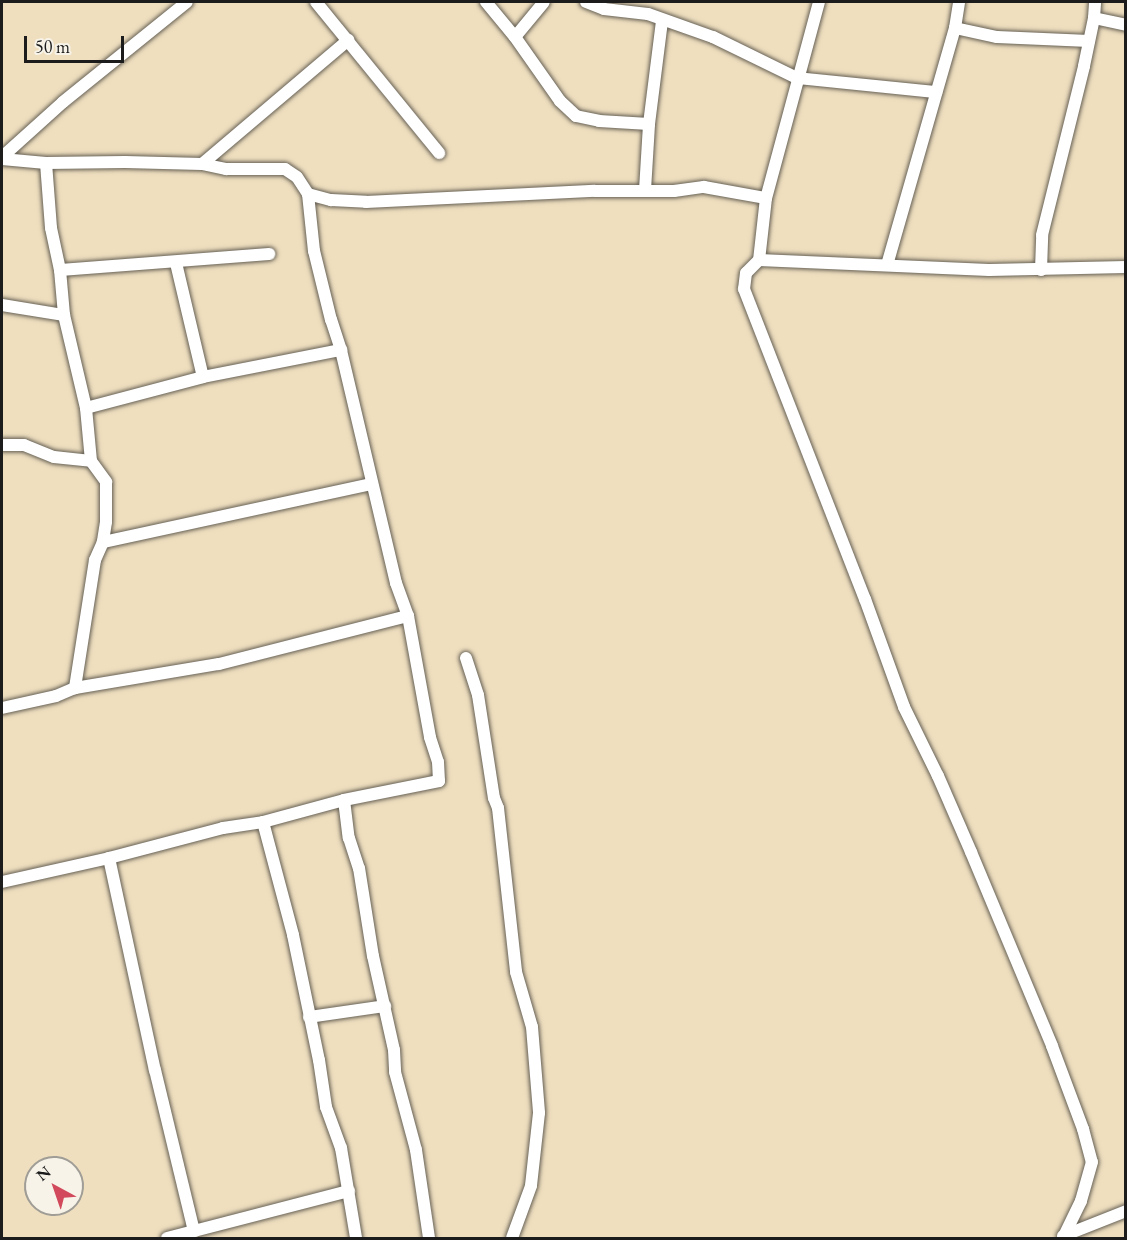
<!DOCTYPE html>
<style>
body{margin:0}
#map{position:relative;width:1127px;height:1240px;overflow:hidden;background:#efdfbf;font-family:"EB Garamond",serif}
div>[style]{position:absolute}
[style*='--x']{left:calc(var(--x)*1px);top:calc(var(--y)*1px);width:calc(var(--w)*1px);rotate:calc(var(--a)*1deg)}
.roads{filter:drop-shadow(0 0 2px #666055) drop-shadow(0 0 2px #666055)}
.street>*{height:12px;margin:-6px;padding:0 6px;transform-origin:6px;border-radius:6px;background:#fff}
span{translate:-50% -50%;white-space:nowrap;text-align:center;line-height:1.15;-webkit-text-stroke:4.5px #f7f3e8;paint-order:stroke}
.frame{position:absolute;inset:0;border:3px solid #1c1c1c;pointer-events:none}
.north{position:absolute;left:24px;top:1156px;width:60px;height:60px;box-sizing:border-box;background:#f7f3e8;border:2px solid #9f9d96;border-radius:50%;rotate:320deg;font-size:16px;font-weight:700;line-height:24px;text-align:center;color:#1c1c1c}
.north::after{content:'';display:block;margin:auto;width:21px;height:27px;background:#d1495b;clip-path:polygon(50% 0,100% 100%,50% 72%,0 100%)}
.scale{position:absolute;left:24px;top:36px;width:100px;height:27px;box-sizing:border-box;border:3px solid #1c1c1c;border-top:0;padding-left:8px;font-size:18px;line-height:21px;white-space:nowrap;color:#1c1c1c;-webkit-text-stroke:4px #f7f3e8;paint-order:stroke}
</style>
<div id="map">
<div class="roads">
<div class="street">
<div style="--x:316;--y:2;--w:195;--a:50.8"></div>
<div style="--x:486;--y:2;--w:45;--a:50.4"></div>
<div style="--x:515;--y:37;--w:78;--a:54.9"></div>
<div style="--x:560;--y:101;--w:22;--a:43"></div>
<div style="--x:576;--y:116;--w:24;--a:12"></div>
<div style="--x:599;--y:121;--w:50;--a:3.4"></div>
<div style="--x:586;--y:2;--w:19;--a:21"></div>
<div style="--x:604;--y:9;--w:44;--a:6.5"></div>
<div style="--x:648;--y:14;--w:69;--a:19.5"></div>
<div style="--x:713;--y:37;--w:93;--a:26"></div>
<div style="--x:797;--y:78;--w:140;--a:5.8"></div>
<div style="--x:819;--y:2;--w:203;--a:105.1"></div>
<div style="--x:766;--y:198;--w:62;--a:96.4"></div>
<div style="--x:759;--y:260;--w:18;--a:135"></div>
<div style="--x:746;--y:273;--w:16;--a:97"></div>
<div style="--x:744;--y:289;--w:333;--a:68.7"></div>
<div style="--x:865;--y:599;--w:115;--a:70.1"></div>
<div style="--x:904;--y:707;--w:77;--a:63.8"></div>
<div style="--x:938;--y:776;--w:83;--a:66.5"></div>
<div style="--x:971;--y:852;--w:210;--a:67.3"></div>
<div style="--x:1052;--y:1046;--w:89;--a:69.5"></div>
<div style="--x:1083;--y:1129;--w:34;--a:75"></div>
<div style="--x:1092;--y:1162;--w:41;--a:105.8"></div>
<div style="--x:1081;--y:1201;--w:39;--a:116"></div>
<div style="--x:1094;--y:18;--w:33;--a:12"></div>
<div style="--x:955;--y:28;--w:43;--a:12.1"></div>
<div style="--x:997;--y:37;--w:92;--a:2.5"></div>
<div style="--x:515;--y:37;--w:45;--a:-50.4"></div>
<div style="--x:2;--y:157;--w:82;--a:-42"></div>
<div style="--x:63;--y:102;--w:159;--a:-38.9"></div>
<div style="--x:2;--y:159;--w:44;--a:5.2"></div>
<div style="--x:46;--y:163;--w:79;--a:-0.7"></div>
<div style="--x:125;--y:162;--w:77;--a:1.5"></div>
<div style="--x:202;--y:164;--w:25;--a:12"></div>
<div style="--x:226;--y:169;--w:59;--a:0"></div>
<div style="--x:285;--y:169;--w:14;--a:34"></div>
<div style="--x:297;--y:177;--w:20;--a:57"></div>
<div style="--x:308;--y:194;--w:24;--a:15"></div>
<div style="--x:331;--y:200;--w:35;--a:3"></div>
<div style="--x:366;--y:202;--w:229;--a:-2.8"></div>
<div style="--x:595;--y:191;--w:79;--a:0"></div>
<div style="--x:674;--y:191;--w:30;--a:-8"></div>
<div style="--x:704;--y:187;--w:63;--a:10.1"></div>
<div style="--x:46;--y:163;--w:65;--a:85.6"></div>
<div style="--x:51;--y:228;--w:43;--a:77.9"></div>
<div style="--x:60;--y:270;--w:45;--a:84.9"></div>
<div style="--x:64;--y:315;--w:96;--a:76.7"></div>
<div style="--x:86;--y:408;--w:53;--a:84.6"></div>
<div style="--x:91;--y:461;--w:26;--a:54"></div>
<div style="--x:106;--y:482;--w:40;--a:90"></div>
<div style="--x:106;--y:522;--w:20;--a:99"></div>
<div style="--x:103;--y:542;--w:20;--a:114"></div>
<div style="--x:95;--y:560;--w:130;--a:98.9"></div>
<div style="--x:202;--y:164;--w:192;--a:-40.3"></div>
<div style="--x:645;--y:190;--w:66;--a:-86.5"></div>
<div style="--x:649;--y:124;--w:104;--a:-82.8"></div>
<div style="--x:759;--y:260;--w:230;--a:2.5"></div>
<div style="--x:989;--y:270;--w:137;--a:-1.3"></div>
<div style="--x:176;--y:263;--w:117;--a:76.7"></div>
<div style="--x:887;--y:265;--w:247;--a:-74"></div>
<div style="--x:955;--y:28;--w:26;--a:-81"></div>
<div style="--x:60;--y:270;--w:210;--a:-4.4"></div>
<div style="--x:1041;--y:270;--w:35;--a:-88"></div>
<div style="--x:1042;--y:235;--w:174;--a:-76"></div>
<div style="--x:1084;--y:66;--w:49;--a:-78.2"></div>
<div style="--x:1094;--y:18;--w:16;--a:-86"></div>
<div style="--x:2;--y:305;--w:63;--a:9.2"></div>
<div style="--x:86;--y:408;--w:121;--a:-14.8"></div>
<div style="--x:203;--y:377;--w:141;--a:-11.1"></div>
<div style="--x:2;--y:445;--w:22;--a:0"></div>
<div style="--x:24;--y:445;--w:32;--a:22"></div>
<div style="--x:54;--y:457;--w:37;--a:6"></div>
<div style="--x:103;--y:542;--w:275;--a:-12.2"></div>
<div style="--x:466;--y:658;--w:39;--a:72"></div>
<div style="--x:478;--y:695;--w:104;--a:81.2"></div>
<div style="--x:494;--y:798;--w:11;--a:68"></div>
<div style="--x:498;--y:808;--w:165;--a:83.7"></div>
<div style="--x:516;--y:972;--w:57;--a:73.8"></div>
<div style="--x:532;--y:1027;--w:86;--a:85.3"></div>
<div style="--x:539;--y:1113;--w:73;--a:96.3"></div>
<div style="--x:531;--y:1186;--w:55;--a:110.1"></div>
<div style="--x:2;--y:708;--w:55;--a:-12.5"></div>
<div style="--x:56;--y:696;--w:21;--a:-23"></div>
<div style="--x:75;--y:688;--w:146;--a:-9.5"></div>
<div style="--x:219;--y:664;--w:195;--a:-14.3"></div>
<div style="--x:344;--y:800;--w:38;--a:83"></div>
<div style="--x:349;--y:838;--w:32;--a:72"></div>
<div style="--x:359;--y:868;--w:89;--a:81"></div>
<div style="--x:373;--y:956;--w:96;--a:77.4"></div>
<div style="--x:394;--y:1050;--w:22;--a:87"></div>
<div style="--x:395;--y:1072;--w:81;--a:74.9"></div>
<div style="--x:416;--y:1150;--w:89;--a:81.6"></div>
<div style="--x:263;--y:822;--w:117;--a:75.1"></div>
<div style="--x:293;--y:935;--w:128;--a:78.3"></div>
<div style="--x:319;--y:1060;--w:48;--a:81.5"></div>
<div style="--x:326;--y:1107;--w:44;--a:69.9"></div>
<div style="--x:341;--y:1148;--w:91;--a:80.5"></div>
<div style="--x:109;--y:858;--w:217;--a:77.8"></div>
<div style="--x:155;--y:1070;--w:166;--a:76.4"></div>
<div style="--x:2;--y:882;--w:110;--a:-12.6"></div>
<div style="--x:109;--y:858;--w:118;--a:-14.7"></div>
<div style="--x:223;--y:828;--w:40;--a:-8.5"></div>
<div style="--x:263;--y:822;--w:84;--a:-15.2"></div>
<div style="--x:344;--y:800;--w:97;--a:-11.3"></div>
<div style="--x:439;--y:781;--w:19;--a:-93"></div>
<div style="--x:438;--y:762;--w:26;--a:-108"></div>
<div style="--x:430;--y:737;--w:123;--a:-100.3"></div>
<div style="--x:408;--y:616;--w:35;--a:-110"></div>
<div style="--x:396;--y:583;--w:239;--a:-103.3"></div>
<div style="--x:341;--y:350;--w:32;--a:-108"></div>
<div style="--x:331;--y:320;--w:71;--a:-103.8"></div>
<div style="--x:314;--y:251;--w:57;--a:-96"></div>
<div style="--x:309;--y:1017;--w:77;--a:-8.2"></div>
<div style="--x:1063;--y:1236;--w:68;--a:-21.6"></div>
<div style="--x:167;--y:1238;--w:188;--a:-14.5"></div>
</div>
</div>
<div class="frame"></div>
<div class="north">N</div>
<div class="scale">50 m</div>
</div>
